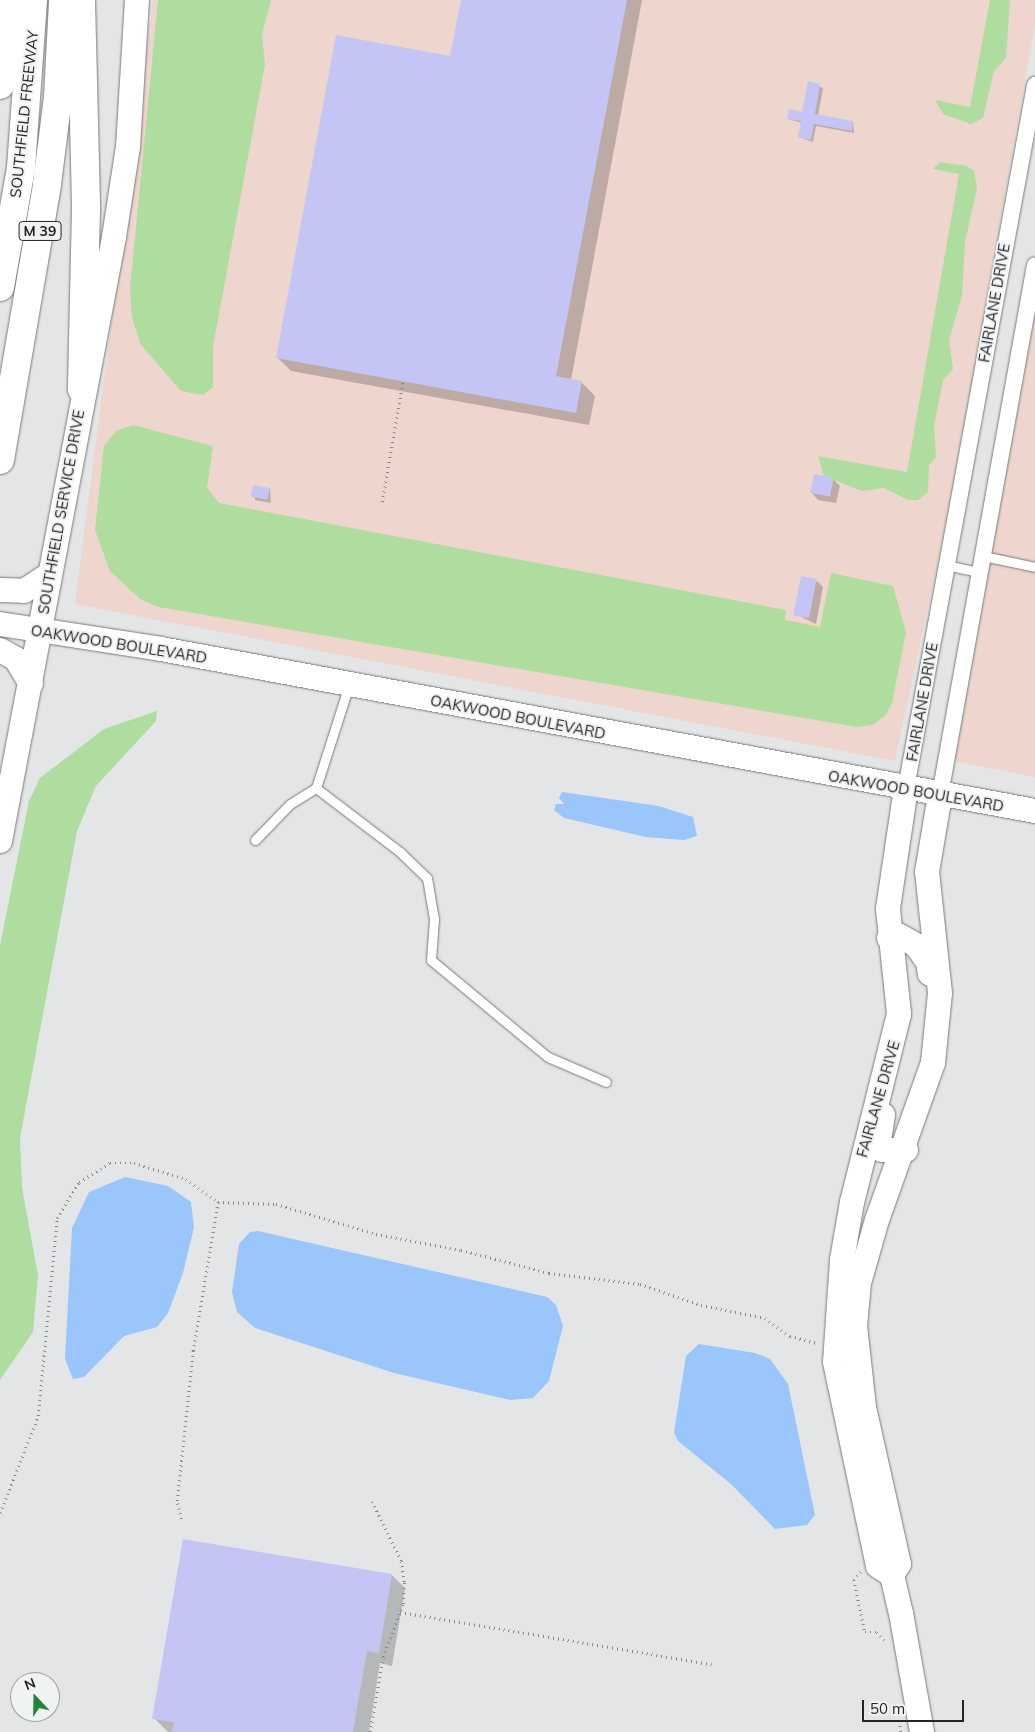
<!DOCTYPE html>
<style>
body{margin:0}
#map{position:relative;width:1035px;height:1732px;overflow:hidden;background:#e4e5e6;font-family:Mulish,sans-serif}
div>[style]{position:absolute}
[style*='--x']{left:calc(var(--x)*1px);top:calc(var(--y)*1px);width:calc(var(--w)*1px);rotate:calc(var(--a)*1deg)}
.industrial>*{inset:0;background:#eed5ce}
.green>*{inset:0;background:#afdd9f}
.water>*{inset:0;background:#9bc6fb}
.shadow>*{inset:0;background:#0003}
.building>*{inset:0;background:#c4c5f4;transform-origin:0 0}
.path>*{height:2.5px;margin-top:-1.25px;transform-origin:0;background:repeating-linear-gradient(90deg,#868787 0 1px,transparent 0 5px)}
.roads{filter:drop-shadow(0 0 1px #79797a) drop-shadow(0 0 1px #79797a)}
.lane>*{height:9px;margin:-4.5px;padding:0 4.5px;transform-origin:4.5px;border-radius:4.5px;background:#fff}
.street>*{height:16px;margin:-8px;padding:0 8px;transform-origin:8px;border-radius:8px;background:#fff}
.secondary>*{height:24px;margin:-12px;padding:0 12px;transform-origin:12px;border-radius:12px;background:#fff}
.highway>*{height:28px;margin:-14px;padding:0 14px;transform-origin:14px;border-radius:14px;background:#fff}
span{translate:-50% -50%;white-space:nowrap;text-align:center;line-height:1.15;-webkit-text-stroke:4px #f1f2f3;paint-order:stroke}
.shield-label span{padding:1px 4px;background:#f1f2f3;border:1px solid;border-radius:4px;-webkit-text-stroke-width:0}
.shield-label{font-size:14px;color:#232424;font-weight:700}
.street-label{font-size:15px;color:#232424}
.north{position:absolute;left:10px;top:1672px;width:50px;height:50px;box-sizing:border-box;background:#f1f2f3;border:1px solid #9fa0a0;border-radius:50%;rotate:339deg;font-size:14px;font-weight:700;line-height:20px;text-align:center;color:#232424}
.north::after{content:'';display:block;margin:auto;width:18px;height:22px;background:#21863a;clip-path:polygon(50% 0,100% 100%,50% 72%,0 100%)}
.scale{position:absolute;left:862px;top:1700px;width:102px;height:22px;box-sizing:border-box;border:2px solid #232424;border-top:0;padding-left:6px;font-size:15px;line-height:18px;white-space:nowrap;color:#232424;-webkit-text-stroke:4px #f1f2f3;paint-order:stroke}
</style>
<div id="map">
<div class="industrial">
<div style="clip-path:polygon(153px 0,1035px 0,1035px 24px,946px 525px,895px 761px,75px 604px)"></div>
<div style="clip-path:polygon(1035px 312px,1035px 777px,953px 761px)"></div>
</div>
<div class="green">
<div style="clip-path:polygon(158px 0,271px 0,262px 35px,265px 64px,213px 347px,213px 387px,203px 395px,181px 391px,141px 345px,132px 318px,130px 288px)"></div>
<div style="clip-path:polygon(990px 0,1010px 0,1006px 58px,994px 71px,983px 118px,971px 124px,943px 114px,935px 100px,970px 107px)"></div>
<div style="clip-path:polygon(940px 162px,967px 166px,974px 171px,977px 188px,965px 242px,962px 296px,949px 340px,953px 369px,943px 380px,934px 426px,936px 457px,929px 465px,928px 492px,918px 500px,908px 500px,884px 488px,862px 491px,824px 476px,818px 456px,907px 472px,959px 174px,933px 169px)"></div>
<div style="clip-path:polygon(133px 425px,213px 446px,207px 488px,219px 503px,786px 610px,785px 620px,820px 627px,831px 573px,893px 586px,906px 632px,892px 703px,885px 716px,872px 725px,857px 727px,158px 607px,140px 599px,110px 571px,95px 530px,104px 446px,116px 431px)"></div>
<div style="clip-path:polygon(157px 711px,156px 721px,96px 786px,77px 831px,20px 1138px,22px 1188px,38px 1275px,33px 1332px,0 1380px,0 945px,29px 801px,40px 778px,104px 729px)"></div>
</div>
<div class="water">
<div style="clip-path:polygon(562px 792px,659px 806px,693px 817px,697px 836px,684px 840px,646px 837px,564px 818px,554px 810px,556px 804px,564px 804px,559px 798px)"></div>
<div style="clip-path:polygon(125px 1177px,168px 1186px,191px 1202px,194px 1227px,183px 1273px,168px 1313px,157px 1327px,124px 1336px,84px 1377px,73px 1379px,65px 1359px,72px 1228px,89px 1192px)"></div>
<div style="clip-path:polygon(258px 1231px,547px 1297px,556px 1305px,563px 1326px,549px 1381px,533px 1398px,510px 1400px,394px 1373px,255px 1328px,237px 1312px,232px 1292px,239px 1244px,250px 1232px)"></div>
<div style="clip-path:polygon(699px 1344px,755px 1353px,770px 1359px,788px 1384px,815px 1515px,807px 1525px,775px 1529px,732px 1485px,678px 1441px,674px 1432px,686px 1356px)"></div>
</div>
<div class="shadow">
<div style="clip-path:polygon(462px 0,642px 0,571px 380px,581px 382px,595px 396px,589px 425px,291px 371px,277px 357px,451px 57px)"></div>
<div style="clip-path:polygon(809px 83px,823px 88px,818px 116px,853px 122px,854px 133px,816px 126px,813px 142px,799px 137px,802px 123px,788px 119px,803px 113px)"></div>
<div style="clip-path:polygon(833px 479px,840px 486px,836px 503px,818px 500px,812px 493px)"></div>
<div style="clip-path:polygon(254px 487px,270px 489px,271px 503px,255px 500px)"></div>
<div style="clip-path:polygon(817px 581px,823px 587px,816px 624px,795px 614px)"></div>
<div style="clip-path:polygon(184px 1540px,392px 1575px,405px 1588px,392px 1666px,380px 1663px,369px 1732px,168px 1732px,154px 1718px)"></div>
</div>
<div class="building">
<div style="clip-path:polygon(461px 0,627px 0,556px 376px,582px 381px,576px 413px,276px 358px,336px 35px,450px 56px)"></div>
<div style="clip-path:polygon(808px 81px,820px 84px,815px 114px,853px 121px,852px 131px,814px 124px,811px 140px,798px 137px,801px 121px,787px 119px,789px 109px,802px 112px)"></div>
<div style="left:814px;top:474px;width:20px;height:19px;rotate:11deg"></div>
<div style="left:253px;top:485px;width:17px;height:12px;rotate:10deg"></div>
<div style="left:801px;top:576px;width:16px;height:40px;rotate:11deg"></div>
<div style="clip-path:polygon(183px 1539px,392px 1574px,379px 1653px,367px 1651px,353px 1732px,172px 1732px,174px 1722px,152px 1719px)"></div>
</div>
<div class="path">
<div style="--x:382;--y:502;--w:123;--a:-80.2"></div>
<div style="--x:0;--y:1513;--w:104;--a:-68.6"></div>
<div style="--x:38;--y:1416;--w:199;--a:-84.5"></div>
<div style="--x:57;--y:1218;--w:42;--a:-58.6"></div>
<div style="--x:79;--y:1182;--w:36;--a:-32"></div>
<div style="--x:110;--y:1163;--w:24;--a:0"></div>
<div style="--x:134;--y:1163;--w:54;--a:17.1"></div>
<div style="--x:186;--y:1179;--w:39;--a:36"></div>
<div style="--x:218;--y:1202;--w:58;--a:2"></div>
<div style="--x:276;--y:1204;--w:104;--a:16.7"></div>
<div style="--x:376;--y:1234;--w:86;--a:10.7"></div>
<div style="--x:461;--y:1250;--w:91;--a:14.6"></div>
<div style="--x:549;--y:1273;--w:92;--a:6.9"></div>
<div style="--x:640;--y:1284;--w:65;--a:19"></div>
<div style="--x:701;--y:1305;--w:65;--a:11.5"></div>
<div style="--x:765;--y:1318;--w:31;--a:36"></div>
<div style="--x:790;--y:1336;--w:30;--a:15"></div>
<div style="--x:181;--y:1519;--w:18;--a:-103"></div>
<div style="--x:177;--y:1501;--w:151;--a:-83.9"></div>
<div style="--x:193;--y:1351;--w:151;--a:-80.5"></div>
<div style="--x:861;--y:1572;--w:11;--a:131"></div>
<div style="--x:854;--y:1580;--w:53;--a:78.1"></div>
<div style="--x:865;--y:1632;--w:12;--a:0"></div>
<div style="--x:877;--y:1632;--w:13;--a:48"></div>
<div style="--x:400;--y:1612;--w:316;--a:9.5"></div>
<div style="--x:900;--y:1721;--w:11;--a:85"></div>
<div style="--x:370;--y:1732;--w:76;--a:-80.2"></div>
<div style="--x:383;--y:1657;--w:57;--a:-69.3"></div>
<div style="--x:403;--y:1604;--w:22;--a:-87"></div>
<div style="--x:404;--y:1582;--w:21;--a:-98"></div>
<div style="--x:401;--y:1561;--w:66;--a:-116.2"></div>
</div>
<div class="roads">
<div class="lane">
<div style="--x:983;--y:556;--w:53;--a:11.9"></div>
<div style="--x:946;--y:565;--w:35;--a:12"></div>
<div style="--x:349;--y:685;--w:108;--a:107.8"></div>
<div style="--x:316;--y:788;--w:106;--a:37.3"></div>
<div style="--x:400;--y:852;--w:37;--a:44"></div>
<div style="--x:427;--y:878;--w:42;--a:80.3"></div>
<div style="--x:434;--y:919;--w:41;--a:94.2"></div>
<div style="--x:431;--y:960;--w:152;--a:39.7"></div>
<div style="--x:548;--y:1057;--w:63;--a:23.3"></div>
<div style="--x:255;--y:840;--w:50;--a:-45.8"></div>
<div style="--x:290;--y:804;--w:31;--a:-32"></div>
</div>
<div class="street">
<div style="--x:906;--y:788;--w:715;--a:-79.6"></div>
<div style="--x:940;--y:795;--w:538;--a:-79.84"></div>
</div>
<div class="secondary">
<div style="--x:0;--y:590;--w:24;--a:2"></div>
<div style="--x:24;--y:591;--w:31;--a:-33"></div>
<div style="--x:0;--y:624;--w:163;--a:8.8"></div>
<div style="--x:161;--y:649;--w:889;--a:10.5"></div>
<div style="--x:0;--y:650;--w:18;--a:29"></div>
<div style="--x:16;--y:659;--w:29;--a:59"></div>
<div style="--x:906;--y:788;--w:122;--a:98.5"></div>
<div style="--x:888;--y:909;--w:106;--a:84"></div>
<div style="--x:899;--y:1014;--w:194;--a:104"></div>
<div style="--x:852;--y:1202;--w:59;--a:99.8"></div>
<div style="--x:842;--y:1260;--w:102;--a:93.9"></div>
<div style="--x:835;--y:1362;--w:208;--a:78.1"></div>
<div style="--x:878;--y:1566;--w:17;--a:33"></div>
<div style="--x:892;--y:1575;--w:39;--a:77"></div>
<div style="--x:901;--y:1613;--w:121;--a:80"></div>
<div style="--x:0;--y:841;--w:615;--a:-79.31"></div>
<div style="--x:114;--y:237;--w:91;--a:-81.2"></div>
<div style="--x:128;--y:147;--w:147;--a:-86.5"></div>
<div style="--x:889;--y:938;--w:9;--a:-18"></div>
<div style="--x:898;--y:935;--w:21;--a:29"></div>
<div style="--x:916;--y:945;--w:21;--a:55"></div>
<div style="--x:928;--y:962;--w:12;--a:81"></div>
<div style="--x:883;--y:1115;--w:26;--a:99"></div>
<div style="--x:879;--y:1141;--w:9;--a:72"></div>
<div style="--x:882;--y:1150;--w:24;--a:0"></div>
<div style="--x:892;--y:1575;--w:13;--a:-58"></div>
<div style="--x:899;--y:1564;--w:161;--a:-102.6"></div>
<div style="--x:864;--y:1407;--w:81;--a:-96.3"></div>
<div style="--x:855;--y:1326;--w:43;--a:-84.7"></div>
<div style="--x:859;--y:1283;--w:66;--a:-74.1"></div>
<div style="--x:877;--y:1220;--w:167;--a:-70.4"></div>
<div style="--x:933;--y:1063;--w:70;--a:-84.3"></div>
<div style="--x:940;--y:993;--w:122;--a:-96.1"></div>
<div style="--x:927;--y:872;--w:78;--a:-80.4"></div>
</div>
<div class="highway">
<div style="--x:81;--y:0;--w:209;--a:88.6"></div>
<div style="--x:86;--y:209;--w:180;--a:91.3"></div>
<div style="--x:0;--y:85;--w:86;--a:-81.3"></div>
<div style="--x:0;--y:287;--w:121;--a:-80"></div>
<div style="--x:21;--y:168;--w:168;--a:-85.9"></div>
<div style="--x:0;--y:460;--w:280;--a:-80.3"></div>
<div style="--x:47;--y:184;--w:88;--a:-82.8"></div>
<div style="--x:58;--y:97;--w:97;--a:-87"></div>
</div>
</div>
<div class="shield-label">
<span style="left:40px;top:231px">M 39</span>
</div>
<div class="street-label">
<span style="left:24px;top:114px;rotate:-84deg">SOUTHFIELD FREEWAY</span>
<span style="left:994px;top:303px;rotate:-80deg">FAIRLANE DRIVE</span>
<span style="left:61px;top:512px;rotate:-80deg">SOUTHFIELD SERVICE DRIVE</span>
<span style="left:119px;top:644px;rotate:9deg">OAKWOOD BOULEVARD</span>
<span style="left:922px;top:702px;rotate:-80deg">FAIRLANE DRIVE</span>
<span style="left:518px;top:717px;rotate:11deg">OAKWOOD BOULEVARD</span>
<span style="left:916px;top:791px;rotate:10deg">OAKWOOD BOULEVARD</span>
<span style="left:878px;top:1099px;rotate:-74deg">FAIRLANE DRIVE</span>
</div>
<div class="north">N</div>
<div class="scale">50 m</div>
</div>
